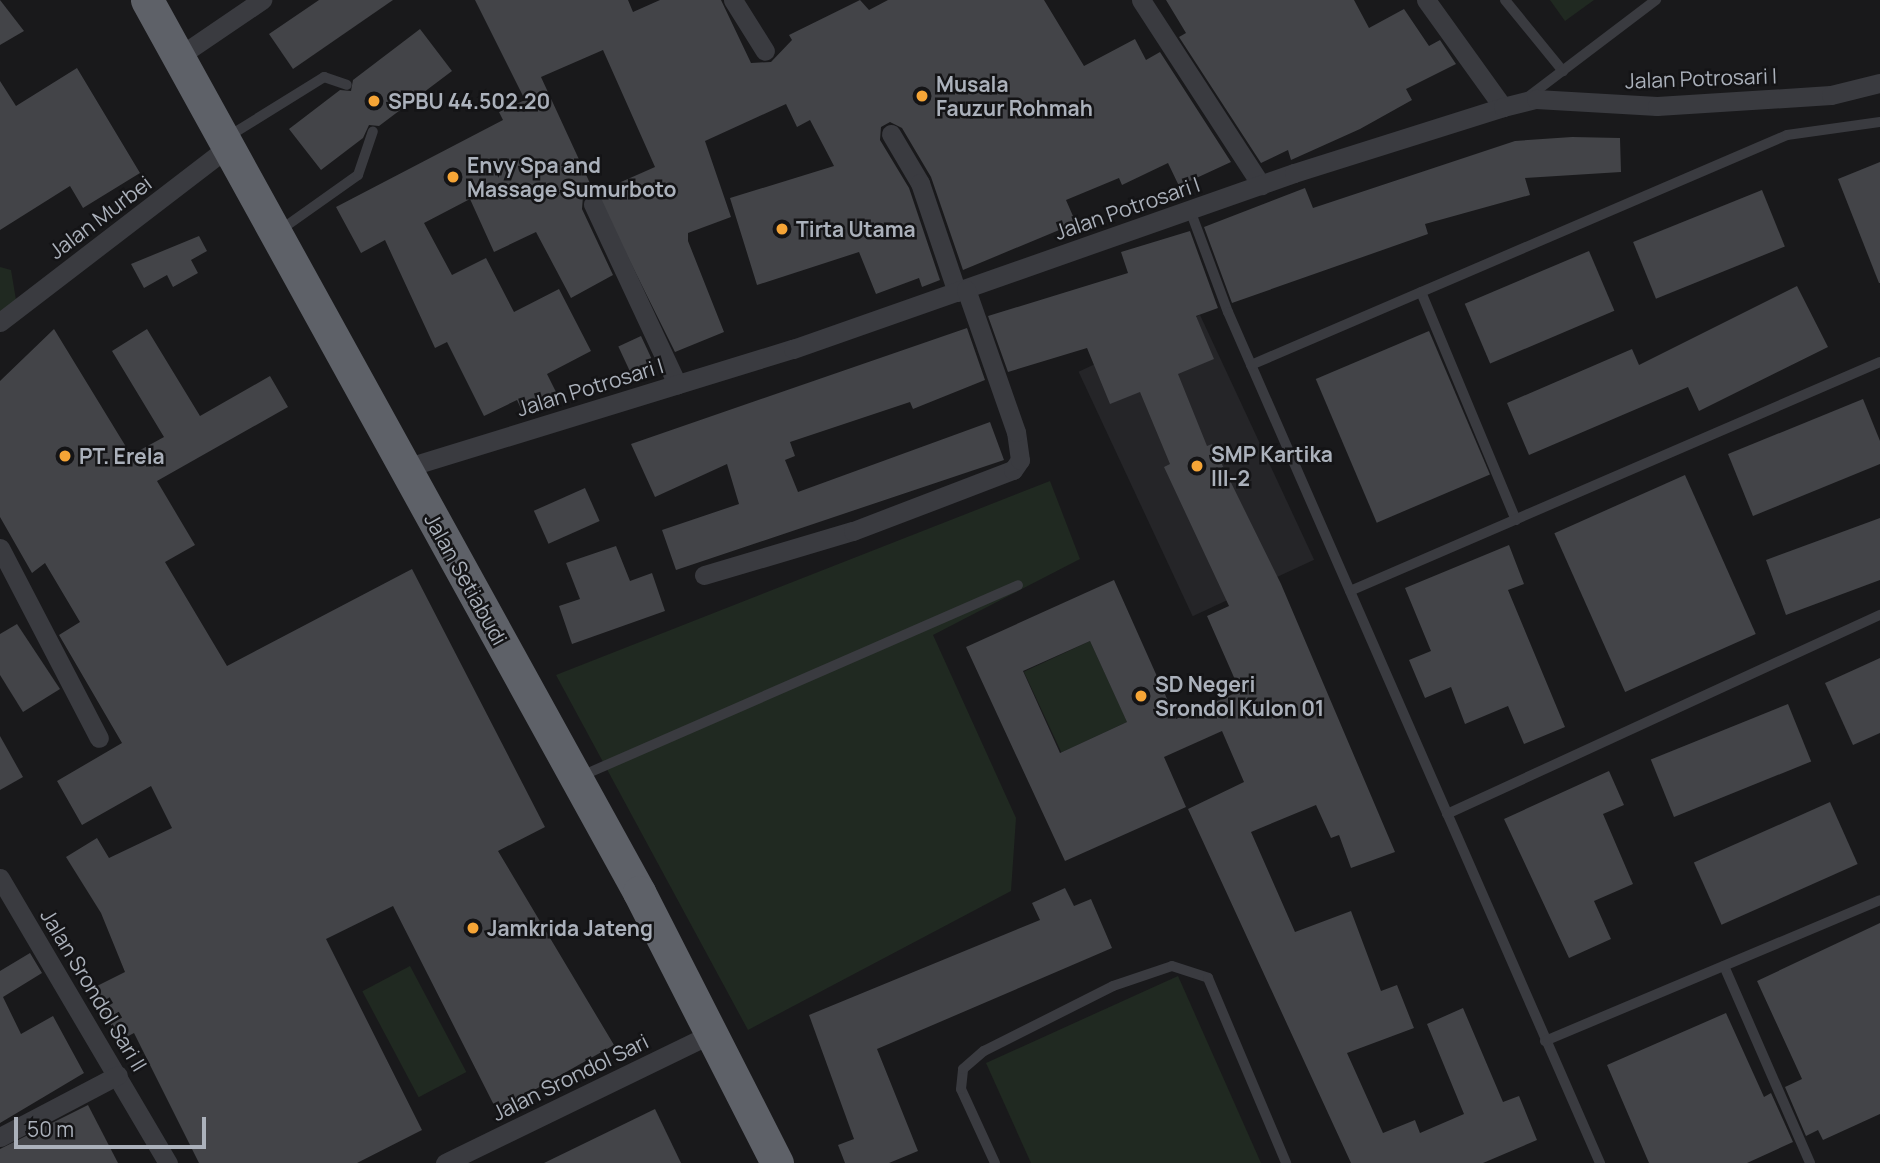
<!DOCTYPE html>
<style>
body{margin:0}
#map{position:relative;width:1880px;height:1163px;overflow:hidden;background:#19191b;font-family:Manrope,sans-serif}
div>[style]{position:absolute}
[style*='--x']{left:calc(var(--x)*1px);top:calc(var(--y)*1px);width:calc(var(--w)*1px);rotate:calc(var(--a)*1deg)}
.built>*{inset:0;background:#252528;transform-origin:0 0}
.green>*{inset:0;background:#202921;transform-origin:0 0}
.building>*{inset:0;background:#434448;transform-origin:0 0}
.service>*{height:10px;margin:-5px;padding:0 5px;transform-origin:5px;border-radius:5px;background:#3a3b40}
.minor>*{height:19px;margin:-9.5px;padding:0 9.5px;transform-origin:9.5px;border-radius:9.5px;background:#3a3b40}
.trunk>*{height:33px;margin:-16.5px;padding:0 16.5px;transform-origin:16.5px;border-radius:16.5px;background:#5e6168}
.dots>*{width:19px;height:19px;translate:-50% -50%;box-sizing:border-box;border:4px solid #141416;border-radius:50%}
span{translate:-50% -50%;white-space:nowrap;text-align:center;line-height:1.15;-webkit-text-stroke:5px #141416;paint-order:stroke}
.street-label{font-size:21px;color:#abb1bb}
.poi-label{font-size:21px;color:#abb1bb;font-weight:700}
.left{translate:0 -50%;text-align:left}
.scale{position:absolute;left:14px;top:1117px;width:192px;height:32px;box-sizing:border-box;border:4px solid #abb1bb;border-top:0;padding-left:9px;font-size:21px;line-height:24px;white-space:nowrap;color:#abb1bb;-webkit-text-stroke:5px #141416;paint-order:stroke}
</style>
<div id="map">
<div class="built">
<div style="left:1200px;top:315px;width:270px;height:134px;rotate:65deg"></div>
</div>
<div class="green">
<div style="clip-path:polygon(1550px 0,1594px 0,1565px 21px)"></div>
<div style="clip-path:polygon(0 267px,11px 270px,18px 312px,0 330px)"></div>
<div style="clip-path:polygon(1050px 481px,1080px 559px,933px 635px,1016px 818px,1011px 891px,748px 1030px,556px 675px)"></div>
<div style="left:1090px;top:641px;width:89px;height:73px;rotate:65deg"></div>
<div style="left:410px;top:966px;width:120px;height:54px;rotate:62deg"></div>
<div style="clip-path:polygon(1178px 976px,1261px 1163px,1031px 1163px,986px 1063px)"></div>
</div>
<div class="building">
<div style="clip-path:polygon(0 0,24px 31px,0 45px)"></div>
<div style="clip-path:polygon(319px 0,393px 0,293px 69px,269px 34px)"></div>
<div style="clip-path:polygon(475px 0,628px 0,633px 12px,660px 0,721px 0,751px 63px,771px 62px,792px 40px,789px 35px,860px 0,869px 10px,888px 0,1044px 0,1084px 66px,1135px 39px,1146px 60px,1160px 52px,1231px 162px,1179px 186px,1168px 163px,1122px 185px,1119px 178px,1066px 200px,1076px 223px,963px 270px,931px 177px,902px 128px,890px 122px,881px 127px,880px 140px,909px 188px,940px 280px,922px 287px,919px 278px,876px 294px,859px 252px,757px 285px,730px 198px,834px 166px,810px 120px,797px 127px,786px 104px,705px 141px,731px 217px,688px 233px,688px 241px,724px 332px,675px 352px,596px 193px,655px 167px,603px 50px,541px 77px,594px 192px,583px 196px,582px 209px,613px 275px,571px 298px,536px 232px,494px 252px,470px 199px,424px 223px,452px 275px,486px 258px,514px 312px,559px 289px,591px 351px,547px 374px,559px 398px,524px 415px,517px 400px,484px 416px,447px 342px,435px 348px,385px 240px,361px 253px,336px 207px,503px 120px,499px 112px,525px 100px)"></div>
<div style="clip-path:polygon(1166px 0,1354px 0,1369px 28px,1404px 9px,1429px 46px,1440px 40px,1456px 64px,1406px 89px,1412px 100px,1360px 129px,1291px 160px,1288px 150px,1261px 163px,1179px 37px,1186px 33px)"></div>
<div style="clip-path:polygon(420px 29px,452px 71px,379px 126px,369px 125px,363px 138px,321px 170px,289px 129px,340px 90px,351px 91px,353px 80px)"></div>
<div style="clip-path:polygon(77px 68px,140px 173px,83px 208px,70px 186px,0 230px,0 81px,16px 106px)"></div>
<div style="clip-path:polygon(1572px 137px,1620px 138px,1621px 172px,1525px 178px,1530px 195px,1425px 224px,1428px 234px,1232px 303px,1204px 227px,1305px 188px,1313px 208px,1515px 141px)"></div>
<div style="clip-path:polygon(1880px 162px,1880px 283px,1879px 283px,1838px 179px)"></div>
<div style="left:1762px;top:190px;width:61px;height:139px;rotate:68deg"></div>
<div style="clip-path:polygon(evenodd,1190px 231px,1218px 308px,1196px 316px,1214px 359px,1178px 374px,1207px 446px,1212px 444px,1281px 584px,1395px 852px,1351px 868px,1339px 835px,1331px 838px,1316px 805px,1251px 832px,1295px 932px,1351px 911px,1381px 991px,1397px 985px,1414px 1028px,1347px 1053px,1383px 1133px,1415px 1120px,1420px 1133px,1464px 1114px,1427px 1024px,1463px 1008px,1503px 1102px,1519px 1096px,1537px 1140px,1483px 1163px,1351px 1163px,1188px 809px,1244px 782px,1222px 731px,1164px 757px,1186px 807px,1065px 861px,966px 647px,1114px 580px,1176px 719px,1240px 691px,1207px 616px,1229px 606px,1164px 467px,1170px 464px,1140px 392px,1110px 404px,1087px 348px,1008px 372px,988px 316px,1128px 273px,1121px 252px,1190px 231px,1090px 641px,1127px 722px,1060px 753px,1023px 671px,1090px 641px)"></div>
<div style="clip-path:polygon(199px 236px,207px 251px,191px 260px,198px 273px,173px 287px,167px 275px,144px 288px,131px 264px)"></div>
<div style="left:1589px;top:251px;width:65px;height:135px;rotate:67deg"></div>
<div style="clip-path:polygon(1797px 286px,1828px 347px,1699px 411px,1688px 387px,1529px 455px,1507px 403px,1632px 349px,1639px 365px)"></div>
<div style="clip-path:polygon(967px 328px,985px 380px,913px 409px,910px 402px,790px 442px,795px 456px,785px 460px,798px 492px,990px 422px,1004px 460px,676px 570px,662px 530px,739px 504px,727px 464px,655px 497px,631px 444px)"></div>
<div style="clip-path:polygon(54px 329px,131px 455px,164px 437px,112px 351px,147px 329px,200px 416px,270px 376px,288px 407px,157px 481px,195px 545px,165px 562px,227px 666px,412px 569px,545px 827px,498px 851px,614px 1045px,497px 1111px,393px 906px,326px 939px,422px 1130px,357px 1163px,199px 1163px,134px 1033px,119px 1041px,93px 988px,125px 972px,101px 913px,66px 857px,97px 838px,109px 858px,172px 828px,151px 786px,82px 825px,57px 781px,122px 743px,59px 635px,80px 622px,45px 563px,32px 573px,0 517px,0 381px)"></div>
<div style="left:1429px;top:331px;width:156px;height:123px;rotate:67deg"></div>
<div style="left:641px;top:336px;width:29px;height:25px;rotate:65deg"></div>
<div style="clip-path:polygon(1863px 399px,1880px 441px,1880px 464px,1753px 516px,1728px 454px)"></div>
<div style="left:1685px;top:475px;width:174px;height:143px;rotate:66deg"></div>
<div style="left:585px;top:488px;width:36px;height:56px;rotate:66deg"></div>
<div style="clip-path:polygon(1880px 518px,1880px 580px,1786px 615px,1766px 560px)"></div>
<div style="clip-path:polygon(1509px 545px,1524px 584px,1508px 590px,1565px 727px,1524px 744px,1508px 706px,1465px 724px,1451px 687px,1425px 698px,1409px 660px,1431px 651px,1405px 588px)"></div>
<div style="clip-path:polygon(616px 546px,630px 581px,652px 573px,665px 611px,572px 644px,559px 606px,580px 599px,566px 563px)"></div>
<div style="clip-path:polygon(17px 624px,60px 689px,23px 712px,0 675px,0 634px)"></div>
<div style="clip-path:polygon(1880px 658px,1880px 733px,1853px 745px,1825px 683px)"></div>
<div style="left:1788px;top:704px;width:62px;height:148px;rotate:68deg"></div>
<div style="clip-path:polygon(0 736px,23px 777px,0 790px)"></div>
<div style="clip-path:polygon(1609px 771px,1624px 805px,1603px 814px,1633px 884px,1594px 901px,1611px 939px,1569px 958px,1504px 819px)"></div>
<div style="left:1830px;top:802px;width:68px;height:149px;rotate:66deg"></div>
<div style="clip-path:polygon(1065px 888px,1074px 906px,1091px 899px,1112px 948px,877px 1049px,918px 1151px,889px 1163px,845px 1163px,838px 1145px,854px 1139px,809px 1015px,1040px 920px,1032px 903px)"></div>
<div style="clip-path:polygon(1880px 923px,1880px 1114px,1823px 1140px,1818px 1130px,1806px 1136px,1785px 1087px,1802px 1079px,1757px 981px)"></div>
<div style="clip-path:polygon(30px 953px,42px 973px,3px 997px,21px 1034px,53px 1016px,84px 1073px,0 1123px,0 971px)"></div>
<div style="clip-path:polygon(1726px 1013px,1764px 1097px,1771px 1093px,1793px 1142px,1747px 1163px,1649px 1163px,1607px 1065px)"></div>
<div style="clip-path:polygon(88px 1105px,118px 1163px,0 1163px,0 1149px)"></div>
<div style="clip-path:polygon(655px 1109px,681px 1163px,544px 1163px)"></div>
</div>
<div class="service">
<div style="--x:1505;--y:0;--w:92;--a:50.8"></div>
<div style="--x:1528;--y:97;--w:161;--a:-37.2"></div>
<div style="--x:229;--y:136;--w:112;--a:-31.8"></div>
<div style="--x:324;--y:77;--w:24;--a:19"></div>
<div style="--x:1190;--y:210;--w:109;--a:69.6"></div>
<div style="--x:1228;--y:312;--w:929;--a:66.39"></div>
<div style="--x:279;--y:231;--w:97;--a:-35.3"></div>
<div style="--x:358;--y:175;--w:46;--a:-71.2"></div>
<div style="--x:1421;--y:292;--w:247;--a:67.4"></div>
<div style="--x:1251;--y:365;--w:583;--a:-23.22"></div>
<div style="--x:1787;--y:135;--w:94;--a:-8"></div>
<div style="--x:1350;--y:591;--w:577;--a:-23.37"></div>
<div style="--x:579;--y:777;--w:479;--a:-23.6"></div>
<div style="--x:1447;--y:814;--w:477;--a:-24.7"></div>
<div style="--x:1724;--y:966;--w:215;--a:66.4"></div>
<div style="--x:1545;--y:1041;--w:363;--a:-22.8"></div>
<div style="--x:995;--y:1163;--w:81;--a:-114.7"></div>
<div style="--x:961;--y:1089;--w:20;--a:-84"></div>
<div style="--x:963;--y:1069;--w:28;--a:-41"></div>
<div style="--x:984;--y:1051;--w:144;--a:-26.7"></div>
<div style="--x:1113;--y:986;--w:62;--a:-18.7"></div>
<div style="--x:1172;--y:966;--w:38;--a:18"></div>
<div style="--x:1208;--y:978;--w:201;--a:67.1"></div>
</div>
<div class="minor">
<div style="--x:733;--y:0;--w:60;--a:57.9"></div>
<div style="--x:1141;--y:0;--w:221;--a:57"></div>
<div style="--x:1426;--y:0;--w:132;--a:54.3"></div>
<div style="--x:178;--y:57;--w:102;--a:-34.2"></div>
<div style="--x:891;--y:134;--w:57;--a:59.4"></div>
<div style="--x:920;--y:183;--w:115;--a:71.3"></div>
<div style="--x:593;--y:204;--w:199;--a:65"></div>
<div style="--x:0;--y:322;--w:286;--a:-37.5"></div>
<div style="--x:405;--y:468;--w:406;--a:-17.1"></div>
<div style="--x:793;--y:349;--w:531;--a:-19.36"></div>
<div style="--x:1294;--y:173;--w:219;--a:-17.5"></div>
<div style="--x:1503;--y:107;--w:34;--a:-14"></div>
<div style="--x:1536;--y:99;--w:121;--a:3.3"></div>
<div style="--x:1657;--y:106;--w:174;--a:-3.6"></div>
<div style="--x:1831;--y:95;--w:50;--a:-13.8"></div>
<div style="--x:0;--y:548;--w:214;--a:62.5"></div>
<div style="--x:704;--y:575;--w:155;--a:-16.5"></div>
<div style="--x:853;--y:531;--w:171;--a:-20.9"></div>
<div style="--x:1013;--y:470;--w:12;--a:-55"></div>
<div style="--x:1020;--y:460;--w:28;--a:-98"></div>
<div style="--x:1016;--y:432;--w:151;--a:-109.3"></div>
<div style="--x:0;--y:878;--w:331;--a:59.5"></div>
<div style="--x:0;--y:1137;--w:133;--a:-27.7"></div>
<div style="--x:445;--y:1163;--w:300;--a:-25.9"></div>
</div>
<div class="trunk">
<div style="--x:147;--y:0;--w:1019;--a:61.12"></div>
<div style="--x:639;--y:892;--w:304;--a:63"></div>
</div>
<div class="dots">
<div style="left:922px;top:96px;background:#f6a536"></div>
<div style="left:374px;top:101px;background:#f6a536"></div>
<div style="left:453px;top:177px;background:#f6a536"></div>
<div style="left:782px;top:229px;background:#f6a536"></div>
<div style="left:65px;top:456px;background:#f6a536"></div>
<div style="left:1197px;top:466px;background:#f6a536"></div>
<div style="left:1141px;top:696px;background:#f6a536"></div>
<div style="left:473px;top:928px;background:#f6a536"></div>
</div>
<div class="street-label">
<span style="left:1701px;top:78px;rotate:-2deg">Jalan Potrosari I</span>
<span style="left:1127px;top:208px;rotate:-19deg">Jalan Potrosari I</span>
<span style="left:100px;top:217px;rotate:-37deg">Jalan Murbei</span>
<span style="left:590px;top:387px;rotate:-17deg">Jalan Potrosari I</span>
<span style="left:466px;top:579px;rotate:61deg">Jalan Setiabudi</span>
<span style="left:94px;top:990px;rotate:59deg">Jalan Srondol Sari II</span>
<span style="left:570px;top:1077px;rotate:-26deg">Jalan Srondol Sari</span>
</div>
<div class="poi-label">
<span class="left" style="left:936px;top:96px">Musala<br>Fauzur Rohmah</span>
<span class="left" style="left:388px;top:101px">SPBU 44.502.20</span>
<span class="left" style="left:467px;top:177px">Envy Spa and<br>Massage Sumurboto</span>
<span class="left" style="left:796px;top:229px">Tirta Utama</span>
<span class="left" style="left:1211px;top:466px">SMP Kartika<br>III-2</span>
<span class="left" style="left:79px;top:456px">PT. Erela</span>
<span class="left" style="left:1155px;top:696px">SD Negeri<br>Srondol Kulon 01</span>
<span class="left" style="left:487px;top:928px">Jamkrida Jateng</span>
</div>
<div class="scale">50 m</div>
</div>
